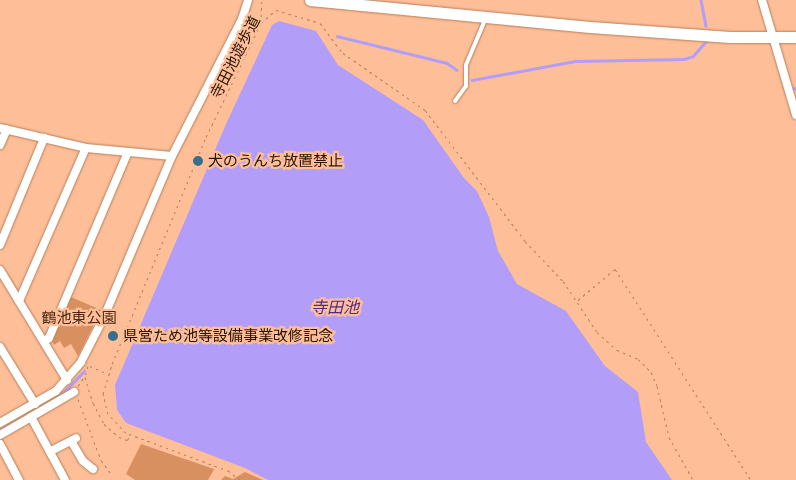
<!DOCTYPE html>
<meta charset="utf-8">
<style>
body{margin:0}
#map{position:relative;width:796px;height:480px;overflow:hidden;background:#febf98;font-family:Helvetica,"Noto Sans JP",sans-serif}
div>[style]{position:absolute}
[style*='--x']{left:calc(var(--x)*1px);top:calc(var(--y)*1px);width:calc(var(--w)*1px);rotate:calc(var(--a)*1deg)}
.green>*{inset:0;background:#d89061}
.water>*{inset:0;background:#b29ef8}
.stream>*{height:2.5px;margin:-1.25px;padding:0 1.25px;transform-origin:1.25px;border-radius:1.25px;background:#b29ef8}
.path>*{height:1px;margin-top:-0.5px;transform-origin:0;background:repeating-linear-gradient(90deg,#b08062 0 2.5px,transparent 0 6.5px)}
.roads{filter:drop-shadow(0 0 1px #b97f59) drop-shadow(0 0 1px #b97f59)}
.lane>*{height:4px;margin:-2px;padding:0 2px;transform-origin:2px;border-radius:2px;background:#fff}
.street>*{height:8px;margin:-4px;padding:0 4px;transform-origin:4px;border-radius:4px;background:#fff}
.secondary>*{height:11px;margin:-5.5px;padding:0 5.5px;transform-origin:5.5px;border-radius:5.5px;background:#fff}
.dots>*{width:14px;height:14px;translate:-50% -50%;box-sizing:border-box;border:2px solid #febf98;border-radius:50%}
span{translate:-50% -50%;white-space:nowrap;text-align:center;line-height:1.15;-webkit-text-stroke:4.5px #febf98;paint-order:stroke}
.street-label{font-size:15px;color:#281204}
.poi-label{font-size:15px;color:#281204}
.left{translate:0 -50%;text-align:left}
.park-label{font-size:15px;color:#4b2910}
.water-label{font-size:16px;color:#4d2990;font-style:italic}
</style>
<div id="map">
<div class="green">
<div style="clip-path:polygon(71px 297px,101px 310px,78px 356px,71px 344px,64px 348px,60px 341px,54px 345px,52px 341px)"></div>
<div style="clip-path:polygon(141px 444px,214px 469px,212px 473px,208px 480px,135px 480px,126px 474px)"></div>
<div style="clip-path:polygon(245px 472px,263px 480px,221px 480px,225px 476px,233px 479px)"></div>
</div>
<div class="water">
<div style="clip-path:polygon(279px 21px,316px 31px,338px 65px,423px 120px,464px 178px,477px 191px,489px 217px,498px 251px,517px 284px,566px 311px,605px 366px,638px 392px,646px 442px,672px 480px,268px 480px,245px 468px,126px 423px,117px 410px,115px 385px,226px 124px,272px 25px)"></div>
</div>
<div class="stream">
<div style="--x:701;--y:0;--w:26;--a:79"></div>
<div style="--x:337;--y:36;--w:113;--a:13.8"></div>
<div style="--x:447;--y:63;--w:12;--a:35"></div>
<div style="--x:472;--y:80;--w:106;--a:-10.4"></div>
<div style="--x:576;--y:61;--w:108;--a:-1.1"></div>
<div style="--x:684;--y:59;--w:9;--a:-18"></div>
<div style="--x:693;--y:56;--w:20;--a:-49"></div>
<div style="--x:791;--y:89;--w:5;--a:-11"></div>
<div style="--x:59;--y:397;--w:36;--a:-46"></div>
<div style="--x:0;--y:430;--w:17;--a:-28"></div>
</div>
<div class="path">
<div style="--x:261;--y:23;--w:23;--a:-88"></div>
<div style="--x:578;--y:300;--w:48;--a:-40"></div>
<div style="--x:615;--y:269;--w:251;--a:57.2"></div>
<div style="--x:88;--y:366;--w:11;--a:105"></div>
<div style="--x:85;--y:377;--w:27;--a:73"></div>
<div style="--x:93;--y:403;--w:24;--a:62"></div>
<div style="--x:104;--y:424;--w:20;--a:41"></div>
<div style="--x:119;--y:437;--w:9;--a:21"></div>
<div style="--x:127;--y:440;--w:4;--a:-45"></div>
<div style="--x:90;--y:366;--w:20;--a:24"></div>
<div style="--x:78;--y:386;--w:11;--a:-56"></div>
<div style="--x:78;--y:399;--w:65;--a:69.3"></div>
<div style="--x:101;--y:460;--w:19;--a:54"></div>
<div style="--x:240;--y:480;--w:14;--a:-141"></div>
<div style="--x:229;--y:471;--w:110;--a:-159.7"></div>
<div style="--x:126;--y:433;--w:26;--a:-133"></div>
<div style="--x:108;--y:414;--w:21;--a:-104"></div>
<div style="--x:103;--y:394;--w:31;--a:-73"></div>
<div style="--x:112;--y:364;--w:246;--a:-67.5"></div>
<div style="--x:206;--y:137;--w:127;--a:-64.2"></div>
<div style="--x:261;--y:23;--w:20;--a:-41"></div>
<div style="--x:276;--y:10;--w:46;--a:16.5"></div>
<div style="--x:320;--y:23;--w:38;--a:53"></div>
<div style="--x:343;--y:53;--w:100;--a:34.8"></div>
<div style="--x:425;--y:110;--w:165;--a:52.6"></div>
<div style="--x:525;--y:241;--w:55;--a:46.5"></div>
<div style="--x:563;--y:281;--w:61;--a:56.3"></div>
<div style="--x:597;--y:332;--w:27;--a:42"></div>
<div style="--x:617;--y:350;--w:23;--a:23"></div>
<div style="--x:638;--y:359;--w:18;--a:45"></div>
<div style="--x:651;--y:372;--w:15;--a:67"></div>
<div style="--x:657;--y:386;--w:52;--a:76.8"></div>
<div style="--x:669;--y:437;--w:49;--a:60.8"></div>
</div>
<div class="roads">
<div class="lane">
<div style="--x:455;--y:101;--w:19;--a:-54"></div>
<div style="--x:466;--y:86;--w:21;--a:-90"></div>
<div style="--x:466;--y:65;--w:49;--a:-67.1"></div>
</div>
<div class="street">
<div style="--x:762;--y:0;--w:120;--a:73.5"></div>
<div style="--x:0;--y:128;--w:88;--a:13.1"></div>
<div style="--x:86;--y:148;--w:86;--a:5.3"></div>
<div style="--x:0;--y:145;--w:17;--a:-66"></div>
<div style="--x:0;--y:245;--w:116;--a:-67.6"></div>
<div style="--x:0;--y:270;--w:129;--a:58.7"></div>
<div style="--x:19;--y:301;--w:167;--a:-66.4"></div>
<div style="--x:44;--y:342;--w:6;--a:-39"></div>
<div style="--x:49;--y:338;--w:202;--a:-67"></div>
<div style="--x:0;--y:347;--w:67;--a:58.4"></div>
<div style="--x:31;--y:417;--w:50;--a:-30.2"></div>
<div style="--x:0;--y:423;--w:64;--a:-29.7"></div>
<div style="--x:56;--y:391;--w:38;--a:-49"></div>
<div style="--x:81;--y:362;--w:51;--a:-62.9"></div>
<div style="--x:104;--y:317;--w:175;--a:-67.1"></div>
<div style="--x:172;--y:156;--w:154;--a:-62.9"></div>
<div style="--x:242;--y:19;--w:20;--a:-72"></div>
<div style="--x:0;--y:435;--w:36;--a:-30"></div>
<div style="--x:31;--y:417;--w:72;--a:61.6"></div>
<div style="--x:71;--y:441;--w:23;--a:59"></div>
<div style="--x:83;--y:461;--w:13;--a:39"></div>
<div style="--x:0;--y:444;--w:41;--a:62.2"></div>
<div style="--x:51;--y:451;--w:28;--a:-27"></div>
</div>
<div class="secondary">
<div style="--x:310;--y:0;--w:281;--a:5.5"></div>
<div style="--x:590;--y:27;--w:140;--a:4.1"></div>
<div style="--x:730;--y:37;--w:66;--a:0"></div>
</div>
</div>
<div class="dots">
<div style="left:198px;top:161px;background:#386e8a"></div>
<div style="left:113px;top:336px;background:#386e8a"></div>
</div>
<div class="street-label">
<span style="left:235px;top:57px;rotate:-63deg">寺田池遊歩道</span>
</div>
<div class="poi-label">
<span class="left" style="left:208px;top:161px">犬のうんち放置禁止</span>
<span class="left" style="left:123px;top:336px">県営ため池等設備事業改修記念</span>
</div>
<div class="park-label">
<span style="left:79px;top:318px">鶴池東公園</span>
</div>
<div class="water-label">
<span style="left:335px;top:308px">寺田池</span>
</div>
</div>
